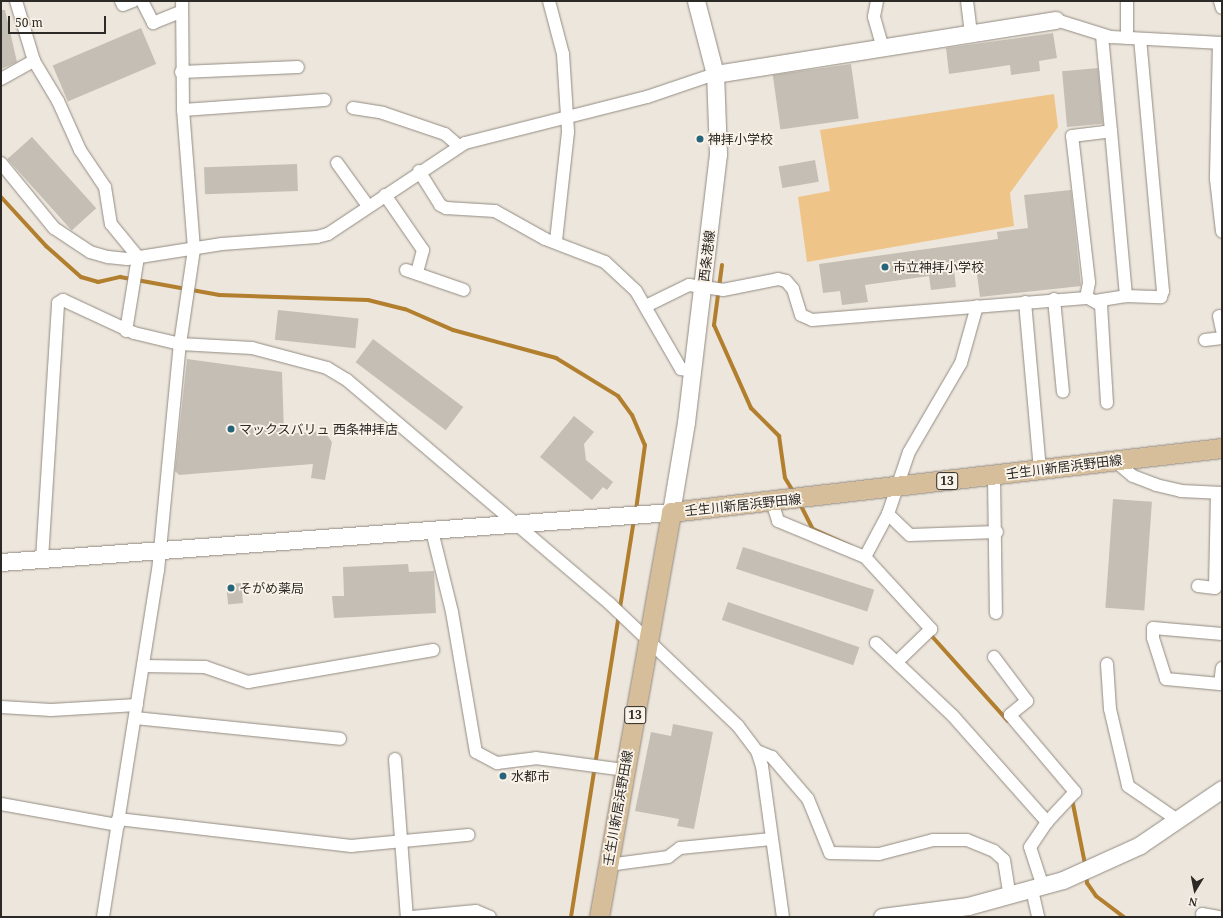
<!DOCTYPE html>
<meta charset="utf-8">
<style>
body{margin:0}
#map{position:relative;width:1223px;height:918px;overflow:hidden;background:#ede6dc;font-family:"Noto Serif","Noto Sans JP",serif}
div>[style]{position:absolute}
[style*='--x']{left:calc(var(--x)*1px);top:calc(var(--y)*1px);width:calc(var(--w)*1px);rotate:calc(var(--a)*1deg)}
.green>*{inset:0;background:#efc489}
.stream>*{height:4px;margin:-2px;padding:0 2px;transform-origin:2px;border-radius:2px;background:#b27f2e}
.building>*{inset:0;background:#c5beb4;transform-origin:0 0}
.roads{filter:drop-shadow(0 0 1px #928b82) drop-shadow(0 0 1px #928b82)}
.street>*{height:12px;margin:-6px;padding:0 6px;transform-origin:6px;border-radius:6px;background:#fff}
.secondary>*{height:17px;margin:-8.5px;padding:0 8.5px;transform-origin:8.5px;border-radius:8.5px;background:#fff}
.primary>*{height:19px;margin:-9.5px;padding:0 9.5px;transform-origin:9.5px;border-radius:9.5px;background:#d6be9a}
.dots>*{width:11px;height:11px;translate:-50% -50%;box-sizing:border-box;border:2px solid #faf3e9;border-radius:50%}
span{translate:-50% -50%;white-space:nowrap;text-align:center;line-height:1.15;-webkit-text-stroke:3.5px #faf3e9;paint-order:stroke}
.shield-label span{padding:1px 3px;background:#faf3e9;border:1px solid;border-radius:3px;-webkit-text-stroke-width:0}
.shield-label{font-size:12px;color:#2c2a26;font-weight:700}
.poi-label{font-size:13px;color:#2c2a26}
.left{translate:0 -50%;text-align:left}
.street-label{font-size:13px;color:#2c2a26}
.frame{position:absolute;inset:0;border:2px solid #2c2a26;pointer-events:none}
.north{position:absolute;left:1175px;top:870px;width:40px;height:40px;-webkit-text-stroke:3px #faf3e9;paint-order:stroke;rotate:190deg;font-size:11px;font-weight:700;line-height:16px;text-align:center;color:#2c2a26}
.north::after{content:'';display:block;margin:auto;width:14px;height:18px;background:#2c2a26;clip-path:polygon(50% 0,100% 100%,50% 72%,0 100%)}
.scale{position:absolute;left:8px;top:16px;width:98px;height:18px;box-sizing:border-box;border:2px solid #2c2a26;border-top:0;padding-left:5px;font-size:12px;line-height:14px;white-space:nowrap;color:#2c2a26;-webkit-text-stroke:3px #faf3e9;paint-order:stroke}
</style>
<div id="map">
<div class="green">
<div style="clip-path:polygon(1054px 94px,1058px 127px,1010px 193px,1014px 226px,807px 262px,798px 197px,830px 191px,820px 130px)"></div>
</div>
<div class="stream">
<div style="--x:1;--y:197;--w:67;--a:47.4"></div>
<div style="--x:46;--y:246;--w:47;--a:41.5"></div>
<div style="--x:81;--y:277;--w:18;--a:16"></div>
<div style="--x:98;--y:282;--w:23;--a:-13"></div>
<div style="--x:120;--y:277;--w:101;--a:10.3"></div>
<div style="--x:219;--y:295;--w:149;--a:1.9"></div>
<div style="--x:368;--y:300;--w:38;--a:14"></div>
<div style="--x:405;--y:309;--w:52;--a:23.6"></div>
<div style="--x:453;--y:330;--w:107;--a:15.2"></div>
<div style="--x:556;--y:358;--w:73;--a:31.5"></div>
<div style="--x:618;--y:396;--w:24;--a:54"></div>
<div style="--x:632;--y:415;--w:33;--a:67"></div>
<div style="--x:645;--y:445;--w:66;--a:97.9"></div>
<div style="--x:722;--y:265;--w:61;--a:97.6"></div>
<div style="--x:714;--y:325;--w:91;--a:66"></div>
<div style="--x:751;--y:408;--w:40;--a:45"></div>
<div style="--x:779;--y:436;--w:42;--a:81.9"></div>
<div style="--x:785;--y:478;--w:17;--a:59"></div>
<div style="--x:799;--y:502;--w:30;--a:63"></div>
<div style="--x:813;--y:529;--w:41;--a:24.7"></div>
<div style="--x:929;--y:633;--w:118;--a:48.1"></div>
<div style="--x:1072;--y:799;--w:66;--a:78.7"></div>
<div style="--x:1086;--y:873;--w:10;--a:84"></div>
<div style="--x:1087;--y:883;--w:16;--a:55"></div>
<div style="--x:1096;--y:896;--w:35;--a:37"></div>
<div style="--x:571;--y:917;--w:403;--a:-81"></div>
</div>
<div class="building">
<div style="clip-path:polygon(1px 10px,5px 10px,17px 62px,1px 69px)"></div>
<div style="left:141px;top:28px;width:39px;height:96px;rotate:67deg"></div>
<div style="clip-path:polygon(1053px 33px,1057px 58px,1039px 61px,1040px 71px,1011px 75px,1010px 65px,949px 74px,946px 48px)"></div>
<div style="left:851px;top:64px;width:55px;height:79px;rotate:82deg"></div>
<div style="left:1098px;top:68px;width:56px;height:36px;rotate:85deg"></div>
<div style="left:32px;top:137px;width:96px;height:33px;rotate:48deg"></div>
<div style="left:815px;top:160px;width:22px;height:37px;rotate:80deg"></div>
<div style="left:297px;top:164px;width:27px;height:93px;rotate:88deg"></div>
<div style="clip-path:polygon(1071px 190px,1081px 286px,980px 297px,976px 267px,954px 270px,956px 287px,931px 290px,929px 276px,865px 285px,868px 302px,842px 305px,840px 291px,823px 293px,819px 264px,998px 239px,997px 232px,1028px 228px,1024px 195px)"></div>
<div style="left:278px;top:310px;width:81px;height:30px;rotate:6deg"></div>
<div style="left:373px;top:339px;width:113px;height:29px;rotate:37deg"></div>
<div style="clip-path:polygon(187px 359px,282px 372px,284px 434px,324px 431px,332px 442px,325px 480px,311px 478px,313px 464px,179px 475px,175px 471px)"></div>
<div style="clip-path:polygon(574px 416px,594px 432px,584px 444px,586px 460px,613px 482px,607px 490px,603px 487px,592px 500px,540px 457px)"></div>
<div style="left:1113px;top:499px;width:39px;height:109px;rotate:4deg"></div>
<div style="left:743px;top:547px;width:138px;height:23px;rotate:18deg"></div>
<div style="clip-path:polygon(408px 564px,409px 572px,434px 571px,436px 613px,334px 618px,332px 596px,344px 596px,343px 567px)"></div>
<div style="left:241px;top:583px;width:20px;height:15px;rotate:84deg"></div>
<div style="left:728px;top:602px;width:139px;height:19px;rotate:19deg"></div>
<div style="clip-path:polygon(673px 724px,713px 732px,694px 829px,677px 826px,679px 819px,635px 811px,651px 732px,671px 736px)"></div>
</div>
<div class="roads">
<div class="street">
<div style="--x:16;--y:1;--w:63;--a:73.3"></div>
<div style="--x:34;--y:61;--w:47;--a:59"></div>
<div style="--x:58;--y:101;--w:54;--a:65.8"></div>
<div style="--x:80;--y:150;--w:45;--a:56"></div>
<div style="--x:105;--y:187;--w:37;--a:81"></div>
<div style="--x:111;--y:224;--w:43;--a:50.7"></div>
<div style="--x:138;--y:257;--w:75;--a:99.2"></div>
<div style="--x:121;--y:1;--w:4;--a:63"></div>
<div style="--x:123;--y:5;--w:11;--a:-22"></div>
<div style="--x:142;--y:1;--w:25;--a:63"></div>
<div style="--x:153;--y:23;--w:29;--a:-22"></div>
<div style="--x:549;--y:1;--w:55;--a:75.2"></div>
<div style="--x:563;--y:54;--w:78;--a:86.3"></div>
<div style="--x:568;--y:132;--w:110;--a:96.3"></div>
<div style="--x:877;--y:1;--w:16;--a:101"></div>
<div style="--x:874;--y:17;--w:29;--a:74"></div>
<div style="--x:967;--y:1;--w:31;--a:83"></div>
<div style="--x:1127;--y:1;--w:37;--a:90"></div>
<div style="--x:1220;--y:1;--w:7;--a:74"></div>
<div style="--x:1056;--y:20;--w:58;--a:17.2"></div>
<div style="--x:1111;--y:37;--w:111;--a:3.1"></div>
<div style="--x:1219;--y:43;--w:136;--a:91.3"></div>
<div style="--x:1216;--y:179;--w:53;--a:83.5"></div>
<div style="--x:181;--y:72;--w:117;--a:-2.4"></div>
<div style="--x:1;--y:79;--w:38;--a:-29"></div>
<div style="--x:353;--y:108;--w:30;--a:9"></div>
<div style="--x:383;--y:113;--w:65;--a:18.7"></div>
<div style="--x:445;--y:134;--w:18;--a:41"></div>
<div style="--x:183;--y:110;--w:142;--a:-4"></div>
<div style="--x:1111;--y:131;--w:166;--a:84.8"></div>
<div style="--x:1;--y:163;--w:84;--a:50.8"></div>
<div style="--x:54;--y:228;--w:43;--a:33.7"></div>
<div style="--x:90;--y:252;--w:19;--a:16"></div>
<div style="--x:108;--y:257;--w:19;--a:6"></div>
<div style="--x:127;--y:259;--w:96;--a:-9"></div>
<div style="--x:222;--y:244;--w:95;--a:-4.2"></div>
<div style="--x:317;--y:237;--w:11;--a:-15"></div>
<div style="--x:328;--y:234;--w:164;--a:-33.6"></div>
<div style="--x:465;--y:143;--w:188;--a:-14.2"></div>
<div style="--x:647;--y:97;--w:72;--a:-18.7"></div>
<div style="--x:337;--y:163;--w:53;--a:54.2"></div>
<div style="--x:419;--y:171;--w:40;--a:58"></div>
<div style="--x:440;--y:205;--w:7;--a:27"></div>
<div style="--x:446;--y:208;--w:49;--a:3.5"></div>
<div style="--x:495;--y:211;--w:57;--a:29.2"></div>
<div style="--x:545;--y:239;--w:64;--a:21"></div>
<div style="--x:605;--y:262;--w:42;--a:43.1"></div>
<div style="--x:636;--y:291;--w:90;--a:60"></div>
<div style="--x:681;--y:369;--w:11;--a:10"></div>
<div style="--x:385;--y:195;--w:67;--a:55.4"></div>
<div style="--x:423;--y:250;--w:24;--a:105"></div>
<div style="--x:406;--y:270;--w:61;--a:19"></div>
<div style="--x:1054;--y:299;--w:93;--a:84.5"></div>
<div style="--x:1090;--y:299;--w:13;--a:29"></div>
<div style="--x:1101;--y:305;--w:98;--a:86.5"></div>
<div style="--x:1095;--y:301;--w:31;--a:-9"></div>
<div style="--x:1126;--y:296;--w:35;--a:2"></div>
<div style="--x:1161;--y:297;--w:6;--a:-72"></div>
<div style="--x:1163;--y:291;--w:252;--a:-95.2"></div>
<div style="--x:1025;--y:302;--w:169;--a:84.9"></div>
<div style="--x:646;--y:306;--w:48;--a:-26"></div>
<div style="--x:689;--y:285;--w:34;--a:8"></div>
<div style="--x:723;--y:290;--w:56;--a:-11.3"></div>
<div style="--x:778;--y:279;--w:8;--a:14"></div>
<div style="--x:786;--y:281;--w:11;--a:49"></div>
<div style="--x:793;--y:289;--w:27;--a:73"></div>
<div style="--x:801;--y:315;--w:12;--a:24"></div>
<div style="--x:812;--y:320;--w:275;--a:-4.6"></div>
<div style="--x:1086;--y:298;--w:16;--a:-79"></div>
<div style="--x:1089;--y:282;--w:147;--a:-96.6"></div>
<div style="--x:1072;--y:136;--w:39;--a:-7"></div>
<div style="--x:1111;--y:131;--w:96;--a:-95.4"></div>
<div style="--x:1219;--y:316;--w:14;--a:78"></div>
<div style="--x:1205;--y:340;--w:17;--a:-7"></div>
<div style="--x:1115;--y:461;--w:23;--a:40"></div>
<div style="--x:1133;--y:476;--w:25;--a:21"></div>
<div style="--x:1156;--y:485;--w:26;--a:13"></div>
<div style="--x:1181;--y:491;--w:41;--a:2.8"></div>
<div style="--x:994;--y:476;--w:137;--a:89.2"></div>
<div style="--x:772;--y:502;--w:20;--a:72"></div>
<div style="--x:778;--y:521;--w:94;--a:22.5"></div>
<div style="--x:865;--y:557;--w:98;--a:47.5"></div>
<div style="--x:931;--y:629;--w:46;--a:135.9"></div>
<div style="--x:888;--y:514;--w:30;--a:44"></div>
<div style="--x:910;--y:535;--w:87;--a:-2"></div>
<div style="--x:432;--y:531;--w:83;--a:76.1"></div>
<div style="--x:452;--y:612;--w:142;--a:80.3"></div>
<div style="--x:476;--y:752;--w:24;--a:28"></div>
<div style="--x:497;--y:763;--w:39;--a:-7"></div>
<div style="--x:536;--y:758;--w:90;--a:7.7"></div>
<div style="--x:865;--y:557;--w:49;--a:-61.9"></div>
<div style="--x:888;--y:514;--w:65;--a:-71.3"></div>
<div style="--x:909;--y:452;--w:103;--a:-59.7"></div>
<div style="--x:961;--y:363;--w:59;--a:-74.3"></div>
<div style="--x:42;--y:559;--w:256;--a:-86.4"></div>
<div style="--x:58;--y:303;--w:6;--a:-31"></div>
<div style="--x:63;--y:300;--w:78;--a:24.9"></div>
<div style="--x:134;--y:333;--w:47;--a:13.4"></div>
<div style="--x:180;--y:344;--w:72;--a:3.2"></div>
<div style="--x:252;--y:348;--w:78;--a:14.9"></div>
<div style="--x:327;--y:368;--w:23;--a:31"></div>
<div style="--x:347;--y:380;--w:345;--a:40.4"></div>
<div style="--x:610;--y:604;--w:177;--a:43.6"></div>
<div style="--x:738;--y:726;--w:31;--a:53"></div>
<div style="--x:757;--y:751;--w:16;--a:72"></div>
<div style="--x:762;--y:766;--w:152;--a:82.1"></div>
<div style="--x:1198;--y:586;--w:17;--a:7"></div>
<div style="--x:1215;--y:588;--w:95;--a:-88.8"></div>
<div style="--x:1222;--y:634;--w:69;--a:-175"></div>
<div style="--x:1153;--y:628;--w:10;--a:90"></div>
<div style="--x:1153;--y:638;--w:43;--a:72.4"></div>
<div style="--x:1166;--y:679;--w:54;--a:5.3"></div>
<div style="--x:1220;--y:684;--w:16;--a:-83"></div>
<div style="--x:876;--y:643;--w:106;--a:43.5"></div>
<div style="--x:953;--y:716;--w:142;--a:48.4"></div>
<div style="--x:994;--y:657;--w:55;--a:53.1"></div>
<div style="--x:1027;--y:701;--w:22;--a:141"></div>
<div style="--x:1010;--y:715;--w:101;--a:49.8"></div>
<div style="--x:1075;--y:792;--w:41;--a:133"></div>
<div style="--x:1047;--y:822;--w:30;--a:124"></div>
<div style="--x:1030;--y:847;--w:42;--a:72"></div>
<div style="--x:1107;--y:664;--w:45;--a:86.2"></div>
<div style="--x:1110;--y:709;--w:79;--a:76.8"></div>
<div style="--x:1128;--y:786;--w:62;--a:34.5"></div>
<div style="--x:143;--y:666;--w:62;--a:0.9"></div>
<div style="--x:205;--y:667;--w:46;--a:19.2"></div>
<div style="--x:248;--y:682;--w:188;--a:-9.8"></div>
<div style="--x:1;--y:707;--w:50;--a:3.4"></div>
<div style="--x:51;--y:710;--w:86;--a:-3.3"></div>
<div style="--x:135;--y:718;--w:206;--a:5.8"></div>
<div style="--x:757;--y:751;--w:16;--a:22"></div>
<div style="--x:772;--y:757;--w:55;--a:49.4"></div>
<div style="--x:808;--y:799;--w:58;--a:67.8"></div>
<div style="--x:830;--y:853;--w:49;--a:1.2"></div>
<div style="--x:879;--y:854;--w:56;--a:-14.5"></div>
<div style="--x:933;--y:840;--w:34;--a:0"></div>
<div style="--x:967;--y:840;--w:29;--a:22"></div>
<div style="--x:994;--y:851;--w:13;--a:42"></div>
<div style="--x:1004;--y:860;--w:37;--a:81"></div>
<div style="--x:395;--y:759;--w:158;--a:85.7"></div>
<div style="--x:1;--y:804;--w:119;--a:10.2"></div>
<div style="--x:118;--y:819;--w:235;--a:6.6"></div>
<div style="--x:351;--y:846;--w:118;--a:-5.4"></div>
<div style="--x:608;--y:865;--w:61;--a:-7.6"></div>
<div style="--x:668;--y:857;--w:15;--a:-37"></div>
<div style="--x:680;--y:848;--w:92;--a:-5.6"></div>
<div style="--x:1032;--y:890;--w:28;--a:77"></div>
<div style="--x:1202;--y:914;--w:17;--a:10"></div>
<div style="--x:103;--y:917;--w:350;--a:-81"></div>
<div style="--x:158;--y:571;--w:228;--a:-84.5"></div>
<div style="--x:180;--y:344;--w:96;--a:-81.6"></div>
<div style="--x:194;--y:249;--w:139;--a:-94.5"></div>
<div style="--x:183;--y:110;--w:109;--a:-90.5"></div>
<div style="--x:412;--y:917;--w:64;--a:-5.4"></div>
<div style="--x:476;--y:911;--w:15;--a:23"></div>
</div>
<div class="secondary">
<div style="--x:715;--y:74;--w:345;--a:-9"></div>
<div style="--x:1;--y:562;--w:672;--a:-4.27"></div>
<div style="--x:671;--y:512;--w:91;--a:-80.5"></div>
<div style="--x:686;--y:422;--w:270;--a:-83.2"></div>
<div style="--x:718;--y:154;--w:80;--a:-92.1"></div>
<div style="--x:715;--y:74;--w:75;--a:-104.6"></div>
<div style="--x:882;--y:917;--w:87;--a:-7.3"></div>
<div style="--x:968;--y:906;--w:98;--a:-15.3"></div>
<div style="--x:1063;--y:880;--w:85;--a:-24.4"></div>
<div style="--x:1140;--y:845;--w:99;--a:-34.3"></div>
</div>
<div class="primary">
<div style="--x:599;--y:917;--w:411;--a:-79.9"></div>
<div style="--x:671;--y:512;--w:555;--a:-6.63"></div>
</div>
</div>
<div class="dots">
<div style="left:700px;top:139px;background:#26647a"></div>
<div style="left:885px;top:267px;background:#26647a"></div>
<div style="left:231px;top:429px;background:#26647a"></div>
<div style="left:231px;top:588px;background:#26647a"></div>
<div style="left:503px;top:776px;background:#26647a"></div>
</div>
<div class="shield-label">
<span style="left:947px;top:481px">13</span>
<span style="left:635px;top:715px">13</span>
</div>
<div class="poi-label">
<span class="left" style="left:708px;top:139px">神拝小学校</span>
<span class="left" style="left:893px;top:267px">市立神拝小学校</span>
<span class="left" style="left:239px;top:429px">マックスバリュ 西条神拝店</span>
<span class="left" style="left:239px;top:588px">そがめ薬局</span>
<span class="left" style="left:511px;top:776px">水都市</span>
</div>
<div class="street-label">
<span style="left:707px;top:256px;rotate:-83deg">西条港線</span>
<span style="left:1064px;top:467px;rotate:-7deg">壬生川新居浜野田線</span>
<span style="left:743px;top:505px;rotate:-6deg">壬生川新居浜野田線</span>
<span style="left:618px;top:808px;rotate:-80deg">壬生川新居浜野田線</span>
</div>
<div class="frame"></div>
<div class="north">N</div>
<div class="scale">50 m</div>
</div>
